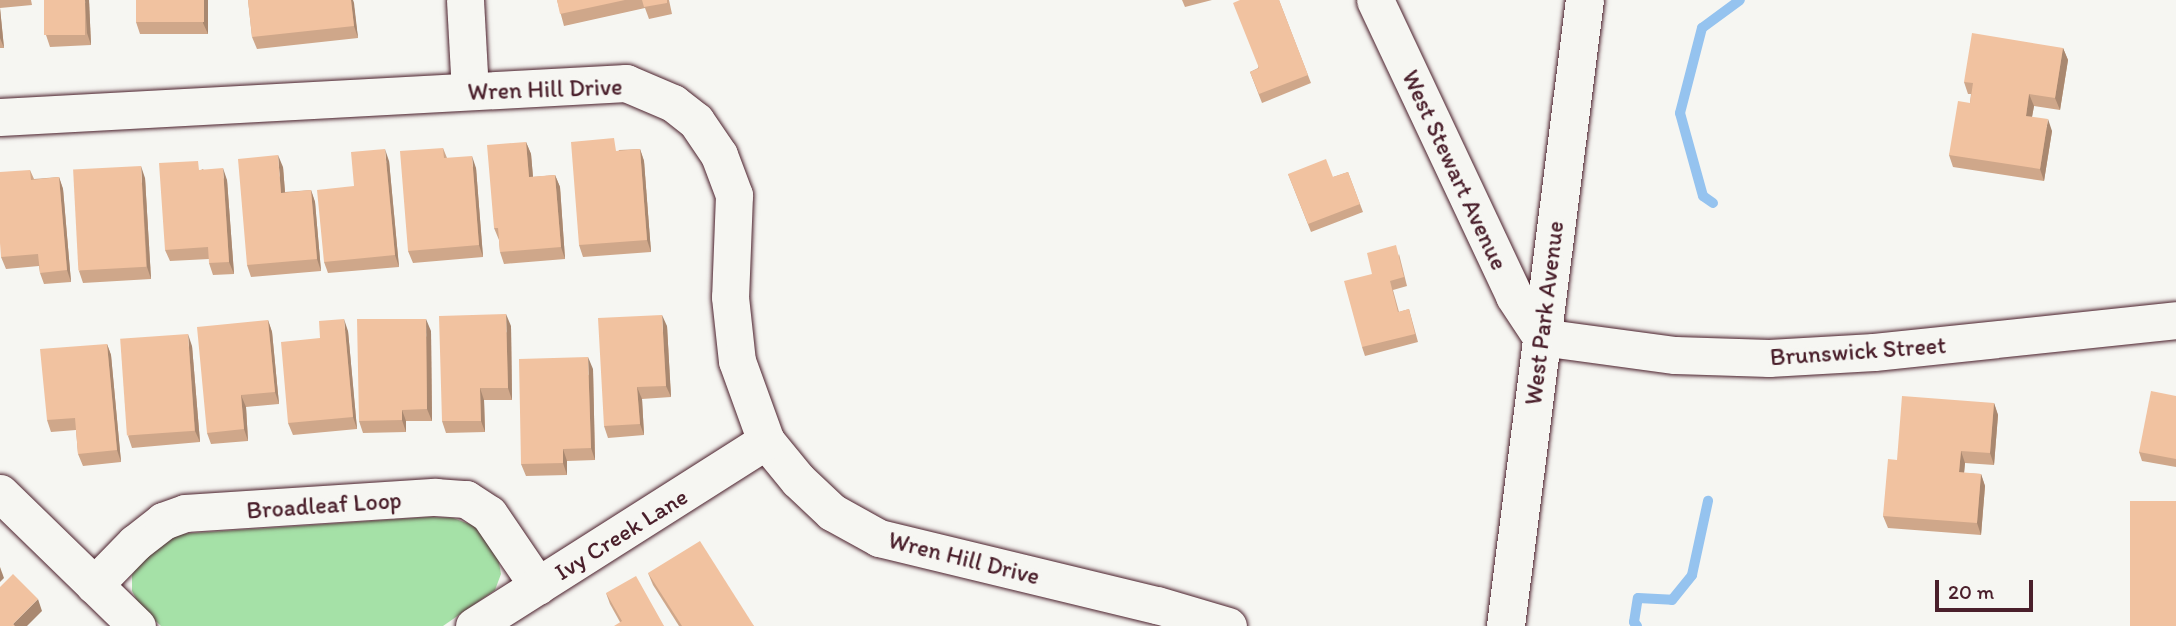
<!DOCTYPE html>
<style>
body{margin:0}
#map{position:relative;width:2176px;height:626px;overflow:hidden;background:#f6f6f2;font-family:Itim,sans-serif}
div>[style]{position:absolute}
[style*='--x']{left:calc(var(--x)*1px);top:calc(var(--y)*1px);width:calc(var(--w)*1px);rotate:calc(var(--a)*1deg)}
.green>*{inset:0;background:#a5e1a7}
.stream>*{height:10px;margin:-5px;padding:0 5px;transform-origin:5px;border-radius:5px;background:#95c3ef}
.roads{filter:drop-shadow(0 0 2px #4a1f2b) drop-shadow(0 0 2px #4a1f2b)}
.street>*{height:37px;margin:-18.5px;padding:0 18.5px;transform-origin:18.5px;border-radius:18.5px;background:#f6f6f2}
.secondary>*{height:38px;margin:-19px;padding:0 19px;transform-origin:19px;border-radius:19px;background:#f6f6f2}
.wall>*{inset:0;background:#cfa78a}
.shaded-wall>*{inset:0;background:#a98870}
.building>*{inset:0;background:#f1c2a0;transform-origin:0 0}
span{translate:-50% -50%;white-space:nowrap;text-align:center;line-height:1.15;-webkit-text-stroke:7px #f6f6f2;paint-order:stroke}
.street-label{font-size:24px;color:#4a1f2b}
.scale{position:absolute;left:1935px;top:580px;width:98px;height:32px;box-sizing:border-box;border:4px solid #4a1f2b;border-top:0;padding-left:9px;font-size:21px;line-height:24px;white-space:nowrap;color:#4a1f2b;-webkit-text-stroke:5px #f6f6f2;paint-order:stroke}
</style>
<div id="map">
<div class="green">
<div style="clip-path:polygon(430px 517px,453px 518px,475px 526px,498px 557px,501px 574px,495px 590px,443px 626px,161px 626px,140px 606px,132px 591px,132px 575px,140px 561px,179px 534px)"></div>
</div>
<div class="stream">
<div style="--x:1713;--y:203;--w:12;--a:-145"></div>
<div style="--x:1703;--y:196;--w:86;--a:-105.5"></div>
<div style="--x:1680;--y:113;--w:88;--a:-75.5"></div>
<div style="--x:1702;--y:28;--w:47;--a:-36.4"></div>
<div style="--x:1637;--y:626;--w:5;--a:-127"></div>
<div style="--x:1634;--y:622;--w:24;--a:-81"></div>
<div style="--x:1638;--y:598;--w:34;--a:3"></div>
<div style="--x:1672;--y:600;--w:32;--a:-51"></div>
<div style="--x:1692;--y:575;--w:76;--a:-77.8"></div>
</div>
<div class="roads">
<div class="street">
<div style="--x:465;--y:0;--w:91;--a:86.9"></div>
<div style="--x:1375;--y:0;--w:327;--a:64.8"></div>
<div style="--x:1514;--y:296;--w:49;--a:56.6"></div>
<div style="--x:1541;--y:337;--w:135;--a:7.7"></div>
<div style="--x:1675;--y:355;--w:94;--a:1.8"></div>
<div style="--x:1769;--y:358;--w:105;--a:-3.3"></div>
<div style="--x:1874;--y:352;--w:304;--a:-6"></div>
<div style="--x:0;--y:117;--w:627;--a:-3.11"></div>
<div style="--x:626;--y:83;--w:51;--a:23.1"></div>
<div style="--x:673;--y:103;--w:29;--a:38"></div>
<div style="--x:696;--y:121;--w:41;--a:55.9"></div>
<div style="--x:719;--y:155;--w:43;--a:69.4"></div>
<div style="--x:734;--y:195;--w:102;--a:92.2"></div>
<div style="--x:730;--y:297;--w:64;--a:83.8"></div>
<div style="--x:737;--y:361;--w:85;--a:70.1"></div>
<div style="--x:766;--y:441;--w:50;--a:50.6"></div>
<div style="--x:798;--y:480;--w:47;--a:43.3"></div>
<div style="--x:832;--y:512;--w:54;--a:29"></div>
<div style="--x:879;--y:538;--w:286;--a:13.6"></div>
<div style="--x:1157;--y:605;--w:74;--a:16.5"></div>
<div style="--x:0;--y:493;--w:191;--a:44.2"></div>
<div style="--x:94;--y:585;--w:59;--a:-45.7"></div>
<div style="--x:135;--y:543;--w:36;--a:-38"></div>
<div style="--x:163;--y:521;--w:23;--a:-20"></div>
<div style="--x:185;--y:513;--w:251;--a:-3.7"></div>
<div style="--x:435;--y:497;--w:31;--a:4"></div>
<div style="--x:466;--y:499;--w:27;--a:33"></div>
<div style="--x:489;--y:514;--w:87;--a:55.8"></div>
<div style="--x:474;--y:626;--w:346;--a:-32.4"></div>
</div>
<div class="secondary">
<div style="--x:1506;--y:626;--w:631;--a:-82.81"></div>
</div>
</div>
<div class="wall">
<div style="clip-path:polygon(0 0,31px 0,32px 5px,0 8px,4px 48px,0 48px)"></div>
<div style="clip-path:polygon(89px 0,91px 45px,50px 47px,46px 35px)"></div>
<div style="clip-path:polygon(208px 0,208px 34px,140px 34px,136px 22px)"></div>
<div style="clip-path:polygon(248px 0,353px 0,358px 38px,257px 49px,252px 37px)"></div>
<div style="clip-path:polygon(557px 0,669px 0,672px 14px,649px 19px,645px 8px,564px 26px)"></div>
<div style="clip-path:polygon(1182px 0,1212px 0,1185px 7px)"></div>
<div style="clip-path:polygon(1279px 0,1311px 83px,1262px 103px,1250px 72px,1258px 68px)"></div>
<div style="clip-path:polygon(2063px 48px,2068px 60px,2060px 110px,2034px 106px,2032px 117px,2052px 131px,2044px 181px,1953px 167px,1949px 155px,1970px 103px,1971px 94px,1968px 94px,1964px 82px)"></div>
<div style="clip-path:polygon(526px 142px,531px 154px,533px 177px,555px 175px,560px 187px,565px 259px,504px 264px,500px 252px,499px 240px,494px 228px)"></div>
<div style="clip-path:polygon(443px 148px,447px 158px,476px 168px,483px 257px,413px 263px,408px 251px)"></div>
<div style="clip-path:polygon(640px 149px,644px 161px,651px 252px,583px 257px,579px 245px,619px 150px)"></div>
<div style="clip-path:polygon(389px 161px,399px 267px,328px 273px,324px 262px,354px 186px)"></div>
<div style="clip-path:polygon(283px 167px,285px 192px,311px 190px,315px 202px,321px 271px,251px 277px,247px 265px)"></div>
<div style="clip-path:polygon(202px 169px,227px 180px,234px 274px,213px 275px,209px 263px,209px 259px,170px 261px,165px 250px)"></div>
<div style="clip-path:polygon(30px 170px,34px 179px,59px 177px,63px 189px,71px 282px,44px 284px,40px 273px,39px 266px,6px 269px,1px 257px)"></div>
<div style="clip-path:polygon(1348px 172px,1363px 212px,1311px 232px,1288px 174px,1333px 177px)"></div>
<div style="clip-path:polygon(145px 178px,151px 279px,83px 283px,79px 271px)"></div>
<div style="clip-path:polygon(1399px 254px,1407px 286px,1393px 290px,1399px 312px,1409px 309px,1418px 342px,1365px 356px,1362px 347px)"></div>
<div style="clip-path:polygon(268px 320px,272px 332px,279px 404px,246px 407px,248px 441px,211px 444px,207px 433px)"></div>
<div style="clip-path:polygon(511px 326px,512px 400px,484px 400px,485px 432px,446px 433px,442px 421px)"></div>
<div style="clip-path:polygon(667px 326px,671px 397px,642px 399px,644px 435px,608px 438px,604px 426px)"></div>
<div style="clip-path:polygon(348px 331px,357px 429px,293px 435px,288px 423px,320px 338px)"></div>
<div style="clip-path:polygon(431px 331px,432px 421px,406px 421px,406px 432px,363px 433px,359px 421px)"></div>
<div style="clip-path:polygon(107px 344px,111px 355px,121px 462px,83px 466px,78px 454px,76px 430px,51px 432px,47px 420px)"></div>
<div style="clip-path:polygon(192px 346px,200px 442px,132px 448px,128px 436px)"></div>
<div style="clip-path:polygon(593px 369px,595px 460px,567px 461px,567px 475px,526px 476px,521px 464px)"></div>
<div style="clip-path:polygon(2176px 396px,2176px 467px,2142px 461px,2139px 452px)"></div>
<div style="clip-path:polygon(1994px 403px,1998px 415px,1994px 465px,1965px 463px,1964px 473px,1981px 474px,1985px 486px,1981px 535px,1888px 528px,1883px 516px,1897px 460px)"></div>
<div style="clip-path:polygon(648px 573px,754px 626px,679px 626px,653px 585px)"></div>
<div style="clip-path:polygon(606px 593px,664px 626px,620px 622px,610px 604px)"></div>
</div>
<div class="shaded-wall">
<div style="clip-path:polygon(85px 0,89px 0,91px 45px,87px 33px)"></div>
<div style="clip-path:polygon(204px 0,208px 0,208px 34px,203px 23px)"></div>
<div style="clip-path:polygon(351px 0,353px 0,354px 3px,358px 38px,354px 26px)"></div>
<div style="clip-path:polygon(0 7px,0 8px,4px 48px,0 38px)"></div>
<div style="clip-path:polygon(2063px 48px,2068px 60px,2060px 110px,2055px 98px)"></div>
<div style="clip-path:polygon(2029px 94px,2034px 106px,2030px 127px,2026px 116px)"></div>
<div style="clip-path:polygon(2048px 119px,2052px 131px,2044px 181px,2040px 169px)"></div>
<div style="clip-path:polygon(526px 142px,531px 154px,534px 189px,529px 177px)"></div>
<div style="clip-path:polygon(385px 149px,389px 161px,399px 267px,395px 255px)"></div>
<div style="clip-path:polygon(640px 149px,644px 161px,651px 252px,647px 240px)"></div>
<div style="clip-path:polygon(278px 155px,283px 167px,286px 205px,281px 193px)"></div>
<div style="clip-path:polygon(472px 156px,476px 168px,483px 257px,479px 245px)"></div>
<div style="clip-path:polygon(141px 166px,145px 178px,151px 279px,147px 267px)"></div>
<div style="clip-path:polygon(223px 168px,227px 180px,234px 274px,229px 262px)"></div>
<div style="clip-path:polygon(555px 175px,560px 187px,565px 259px,561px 247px)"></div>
<div style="clip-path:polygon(59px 177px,63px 189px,71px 282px,67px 270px)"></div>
<div style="clip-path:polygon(311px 190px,315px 202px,321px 271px,317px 259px)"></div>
<div style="clip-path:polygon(506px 314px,511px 326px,512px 400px,508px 388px)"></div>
<div style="clip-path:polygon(662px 315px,667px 326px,671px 397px,666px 386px)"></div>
<div style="clip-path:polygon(344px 319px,348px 331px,357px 429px,353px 417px)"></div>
<div style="clip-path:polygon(426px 319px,431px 331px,432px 421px,427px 409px)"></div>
<div style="clip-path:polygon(268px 320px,272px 332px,279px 404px,275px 392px)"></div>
<div style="clip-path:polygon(188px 334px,192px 346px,200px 442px,195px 431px)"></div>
<div style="clip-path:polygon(107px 344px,111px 355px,121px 462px,117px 450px)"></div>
<div style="clip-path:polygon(588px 357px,593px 369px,595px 460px,591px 448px)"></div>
<div style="clip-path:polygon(637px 387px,642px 399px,644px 435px,640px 424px)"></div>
<div style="clip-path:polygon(480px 388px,484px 400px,485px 432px,481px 421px)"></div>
<div style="clip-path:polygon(241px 395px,246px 407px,248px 441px,244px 429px)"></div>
<div style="clip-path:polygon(1994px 403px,1998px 415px,1994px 465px,1990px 453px)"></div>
<div style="clip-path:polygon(402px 410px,406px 421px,406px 432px,402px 420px)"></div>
<div style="clip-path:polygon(563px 449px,567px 461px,567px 475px,563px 463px)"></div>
<div style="clip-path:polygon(1961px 451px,1965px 463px,1963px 484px,1959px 472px)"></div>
<div style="clip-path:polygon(1981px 474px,1985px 486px,1981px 535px,1977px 523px)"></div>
<div style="clip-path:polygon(0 567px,4px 578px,0 582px)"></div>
<div style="clip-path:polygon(38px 599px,42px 611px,27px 626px,14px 626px,13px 624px)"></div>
</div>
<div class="building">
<div style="left:44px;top:0;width:41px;height:35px"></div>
<div style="left:136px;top:0;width:68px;height:22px"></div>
<div style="clip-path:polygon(248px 0,351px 0,354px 26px,252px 37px)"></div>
<div style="clip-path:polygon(557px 0,625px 0,560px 14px)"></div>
<div style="clip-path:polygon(642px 0,667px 0,667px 3px,644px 7px)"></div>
<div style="clip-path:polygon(1240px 0,1279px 0,1308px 75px,1259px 94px,1250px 72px,1259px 68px,1233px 3px)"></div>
<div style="clip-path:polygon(1972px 33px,2063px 48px,2055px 98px,2029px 94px,2026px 116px,2048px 119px,2040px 169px,1949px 155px,1958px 101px,1970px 103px,1973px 83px,1964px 82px)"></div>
<div style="clip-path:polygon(614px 138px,616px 151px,640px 149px,647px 240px,579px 245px,571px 142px)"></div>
<div style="clip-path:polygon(526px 142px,529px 177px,555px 175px,561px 247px,500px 252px,498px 228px,494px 228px,487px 145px)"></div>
<div style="clip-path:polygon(443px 148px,444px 158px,472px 156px,479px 245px,408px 251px,400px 151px)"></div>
<div style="clip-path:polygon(385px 149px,395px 255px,324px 262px,317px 190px,354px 186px,351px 152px)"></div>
<div style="clip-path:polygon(278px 155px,281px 193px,311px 190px,317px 259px,247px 265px,238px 159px)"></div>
<div style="clip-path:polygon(1326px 159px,1333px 177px,1348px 172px,1360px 204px,1308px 224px,1288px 174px)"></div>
<div style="clip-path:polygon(198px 161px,199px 170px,223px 168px,229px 262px,209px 263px,208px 247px,165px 250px,159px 163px)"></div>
<div style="left:141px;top:166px;width:101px;height:68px;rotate:87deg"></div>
<div style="clip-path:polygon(30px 170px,31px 180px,59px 177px,67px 270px,40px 273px,38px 254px,1px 257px,0 243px,0 172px)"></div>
<div style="clip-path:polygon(1396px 245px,1404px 277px,1390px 281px,1398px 312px,1409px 309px,1415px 334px,1362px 347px,1344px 281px,1372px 274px,1367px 253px)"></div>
<div style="clip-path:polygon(506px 314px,508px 388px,480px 388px,481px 421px,442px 421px,439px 316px)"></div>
<div style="clip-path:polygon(662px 315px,666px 386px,637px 387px,640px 424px,604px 426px,598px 318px)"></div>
<div style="clip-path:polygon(344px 319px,353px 417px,288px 423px,281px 342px,320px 338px,319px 321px)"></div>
<div style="clip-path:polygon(357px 319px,426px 319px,427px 409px,402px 410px,402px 420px,359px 421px)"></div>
<div style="clip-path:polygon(268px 320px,275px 392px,241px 395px,244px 429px,207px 433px,197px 327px)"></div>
<div style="left:188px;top:334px;width:97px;height:68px;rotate:86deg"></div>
<div style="clip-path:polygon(107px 344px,117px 450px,78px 454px,75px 418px,47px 420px,40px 349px)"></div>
<div style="clip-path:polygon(588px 357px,591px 448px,563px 449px,563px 463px,521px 464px,519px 359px)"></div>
<div style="clip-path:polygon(2151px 391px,2176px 396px,2176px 459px,2139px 452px)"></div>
<div style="clip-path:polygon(1902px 396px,1994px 403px,1990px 453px,1961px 451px,1959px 472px,1981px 474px,1977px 523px,1883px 516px,1888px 459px,1897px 460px)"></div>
<div style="left:2176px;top:501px;width:125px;height:46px;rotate:90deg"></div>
<div style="clip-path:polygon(700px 541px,754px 626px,682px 626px,648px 573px)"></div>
<div style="clip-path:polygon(13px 574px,38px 599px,13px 624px,15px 626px,0 626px,0 587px)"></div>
<div style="clip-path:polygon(636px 576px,664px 626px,614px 626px,622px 621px,606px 593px)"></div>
</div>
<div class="street-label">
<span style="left:545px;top:89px;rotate:-2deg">Wren Hill Drive</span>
<span style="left:1455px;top:170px;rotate:65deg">West Stewart Avenue</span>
<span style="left:1544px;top:313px;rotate:-83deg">West Park Avenue</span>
<span style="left:1858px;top:351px;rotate:-4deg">Brunswick Street</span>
<span style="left:324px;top:505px;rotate:-4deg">Broadleaf Loop</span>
<span style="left:621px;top:534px;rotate:-32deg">Ivy Creek Lane</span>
<span style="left:964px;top:558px;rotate:14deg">Wren Hill Drive</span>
</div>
<div class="scale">20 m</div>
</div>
